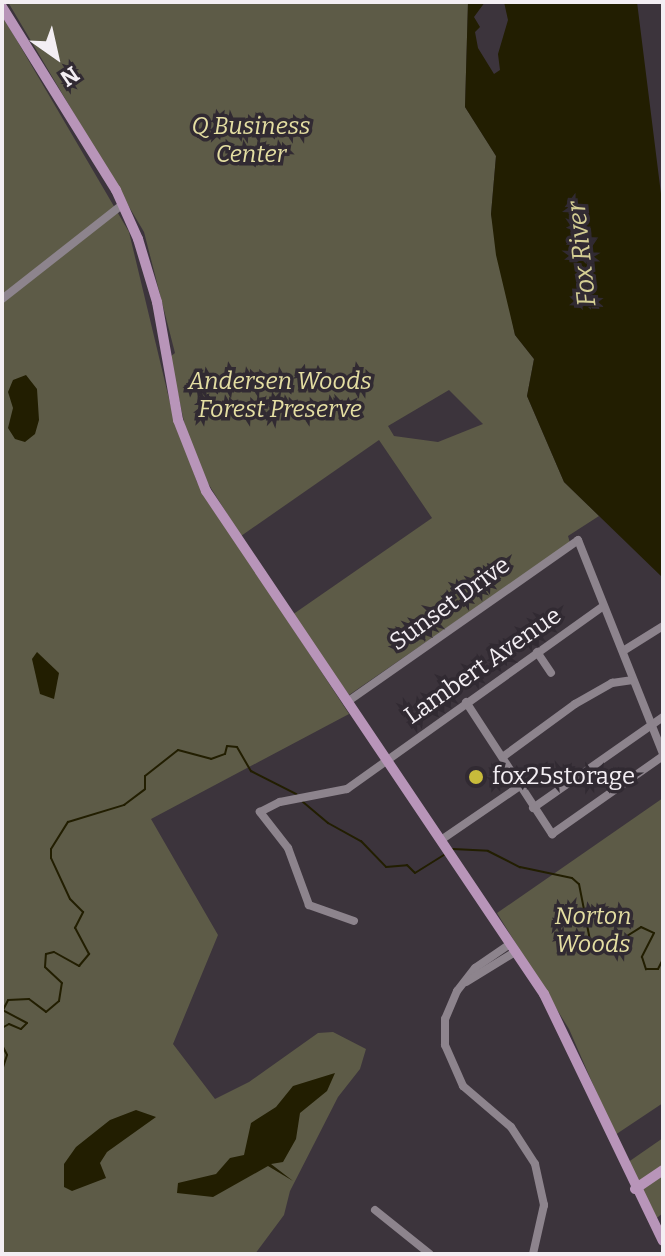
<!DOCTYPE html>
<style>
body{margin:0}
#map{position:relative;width:665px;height:1256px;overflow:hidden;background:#3c343c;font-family:Bitter,serif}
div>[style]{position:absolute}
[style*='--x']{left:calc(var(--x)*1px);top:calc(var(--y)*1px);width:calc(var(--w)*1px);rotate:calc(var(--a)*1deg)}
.green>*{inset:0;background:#5d5b47}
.water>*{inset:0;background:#221e01}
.stream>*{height:2px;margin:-1px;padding:0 1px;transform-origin:1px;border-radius:1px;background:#221e01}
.minor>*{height:8px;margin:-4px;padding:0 4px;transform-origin:4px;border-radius:4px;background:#8d848d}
.major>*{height:10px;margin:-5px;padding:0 5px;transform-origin:5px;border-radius:5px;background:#b895b9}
.dots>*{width:22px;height:22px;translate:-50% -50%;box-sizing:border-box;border:4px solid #312a32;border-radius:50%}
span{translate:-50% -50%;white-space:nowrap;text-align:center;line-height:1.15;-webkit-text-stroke:7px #312a32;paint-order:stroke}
.park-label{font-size:24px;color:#e4dea2;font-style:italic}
.street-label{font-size:24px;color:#f3eef3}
.poi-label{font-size:24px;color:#f3eef3}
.left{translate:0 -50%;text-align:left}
.water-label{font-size:26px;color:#d4ce93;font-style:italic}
.frame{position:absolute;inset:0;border:4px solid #f3eef3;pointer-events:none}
.north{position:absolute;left:16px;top:16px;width:80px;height:80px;-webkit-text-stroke:6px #312a32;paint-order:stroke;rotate:146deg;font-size:22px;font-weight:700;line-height:32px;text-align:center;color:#f3eef3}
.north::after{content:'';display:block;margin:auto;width:28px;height:36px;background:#f3eef3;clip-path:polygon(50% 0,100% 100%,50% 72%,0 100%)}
</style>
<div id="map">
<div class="green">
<div style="clip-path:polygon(evenodd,8px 2px,468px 2px,465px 107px,496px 156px,491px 214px,515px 335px,534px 359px,527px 396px,564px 482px,599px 516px,568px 536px,570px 543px,349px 695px,292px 615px,432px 518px,379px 440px,241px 536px,204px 477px,186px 431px,170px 357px,175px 353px,144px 232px,8px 2px,449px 390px,483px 424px,438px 442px,394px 436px,388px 426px,449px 390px)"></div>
<div style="clip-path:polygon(2px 15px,129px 232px,171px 407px,197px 482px,349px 714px,151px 819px,218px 935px,173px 1044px,215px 1099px,249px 1082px,318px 1033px,333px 1032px,366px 1049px,360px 1069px,338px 1097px,290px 1191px,284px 1215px,255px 1254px,2px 1254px)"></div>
<div style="clip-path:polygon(663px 798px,663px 1103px,615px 1135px,569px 1029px,497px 913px)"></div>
<div style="clip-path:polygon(663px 1138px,663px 1213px,653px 1221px,624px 1165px)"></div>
</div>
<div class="water">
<div style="clip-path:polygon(468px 2px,485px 2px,474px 17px,480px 27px,475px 32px,478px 48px,494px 74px,500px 70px,498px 54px,508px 20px,504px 2px,637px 2px,663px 210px,663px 578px,564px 482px,527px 396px,534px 359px,515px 335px,496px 255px,491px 214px,496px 156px,465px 107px)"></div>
<div style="clip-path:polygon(26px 375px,37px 389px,39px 420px,35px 434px,25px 442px,15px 439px,8px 428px,13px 408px,8px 392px,13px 380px)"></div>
<div style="clip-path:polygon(37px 652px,59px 673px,54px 699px,40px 694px,32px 659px)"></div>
<div style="clip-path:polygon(335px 1073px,327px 1091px,300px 1113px,296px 1139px,283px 1162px,271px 1164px,293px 1181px,268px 1166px,213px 1197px,177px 1193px,178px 1183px,216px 1174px,230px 1158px,244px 1155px,251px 1123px,276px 1107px,293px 1086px)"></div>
<div style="clip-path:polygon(136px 1110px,156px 1117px,107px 1152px,100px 1163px,106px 1178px,72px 1191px,64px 1187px,64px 1164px,76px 1147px,110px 1120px)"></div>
</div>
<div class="stream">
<div style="--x:303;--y:802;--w:33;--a:40"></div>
<div style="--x:328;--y:823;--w:38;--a:29"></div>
<div style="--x:361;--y:841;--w:36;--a:46"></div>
<div style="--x:386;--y:867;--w:21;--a:-5"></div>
<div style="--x:407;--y:865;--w:11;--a:45"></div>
<div style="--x:415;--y:873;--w:34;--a:-32"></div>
<div style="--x:453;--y:849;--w:35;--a:3"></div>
<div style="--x:488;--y:851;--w:36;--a:27"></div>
<div style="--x:520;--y:867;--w:53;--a:11.9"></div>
<div style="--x:572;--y:878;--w:9;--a:41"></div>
<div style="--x:579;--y:884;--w:57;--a:78.9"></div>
<div style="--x:590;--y:940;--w:29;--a:2"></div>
<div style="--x:619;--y:941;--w:26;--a:-32"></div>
<div style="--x:641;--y:927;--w:14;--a:25"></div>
<div style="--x:654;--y:933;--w:27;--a:117"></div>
<div style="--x:642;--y:957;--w:13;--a:72"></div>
<div style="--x:646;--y:969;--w:12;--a:0"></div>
<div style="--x:658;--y:969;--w:11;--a:-63"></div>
<div style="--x:2;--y:1028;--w:8;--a:-30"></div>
<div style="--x:9;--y:1024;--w:13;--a:23"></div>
<div style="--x:21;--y:1029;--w:8;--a:-45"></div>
<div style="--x:27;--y:1023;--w:27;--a:-152"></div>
<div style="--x:3;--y:1010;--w:11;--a:-63"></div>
<div style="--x:8;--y:1000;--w:21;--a:-3"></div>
<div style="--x:29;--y:999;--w:21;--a:37"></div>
<div style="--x:46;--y:1012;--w:17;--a:-40"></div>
<div style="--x:59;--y:1001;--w:18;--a:-81"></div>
<div style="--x:62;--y:983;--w:23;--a:-137"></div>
<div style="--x:45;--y:967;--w:13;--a:-86"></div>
<div style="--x:46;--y:954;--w:8;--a:-14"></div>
<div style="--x:54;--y:952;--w:29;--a:29"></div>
<div style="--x:79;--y:966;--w:16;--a:-50"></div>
<div style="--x:89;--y:954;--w:30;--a:-118"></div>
<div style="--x:75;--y:928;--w:18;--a:-63"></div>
<div style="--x:83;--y:912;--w:18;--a:-135"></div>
<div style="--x:70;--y:899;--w:45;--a:-114.9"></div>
<div style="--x:51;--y:858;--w:9;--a:-90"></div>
<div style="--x:51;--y:849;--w:32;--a:-58"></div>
<div style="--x:68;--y:822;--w:59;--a:-16.9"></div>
<div style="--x:124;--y:805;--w:26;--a:-37"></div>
<div style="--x:145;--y:789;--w:13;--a:-90"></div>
<div style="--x:145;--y:776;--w:42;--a:-38.2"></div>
<div style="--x:178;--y:750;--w:34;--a:15"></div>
<div style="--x:211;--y:759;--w:15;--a:-20"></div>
<div style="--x:225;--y:754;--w:8;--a:-76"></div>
<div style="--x:227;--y:746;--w:10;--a:6"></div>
<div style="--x:237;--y:747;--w:28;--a:60"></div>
<div style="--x:251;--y:771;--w:51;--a:27.1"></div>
<div style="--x:2;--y:1045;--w:11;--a:63"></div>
<div style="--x:7;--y:1055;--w:16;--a:108"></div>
</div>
<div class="minor">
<div style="--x:2;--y:299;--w:152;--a:-38.1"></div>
<div style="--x:623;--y:651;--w:47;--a:-32"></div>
<div style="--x:537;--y:652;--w:25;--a:56"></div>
<div style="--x:347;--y:702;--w:282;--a:-35"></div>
<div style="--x:578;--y:540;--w:230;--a:68.3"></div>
<div style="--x:466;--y:702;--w:158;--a:56.9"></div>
<div style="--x:552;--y:834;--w:136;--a:-35.1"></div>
<div style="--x:504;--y:756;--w:88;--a:-36.2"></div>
<div style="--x:575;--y:704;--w:43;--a:-29.6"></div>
<div style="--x:612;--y:683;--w:21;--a:-8"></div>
<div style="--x:533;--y:808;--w:159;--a:-35"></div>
<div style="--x:441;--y:840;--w:96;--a:-34.4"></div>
<div style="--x:354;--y:921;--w:48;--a:-160.4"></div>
<div style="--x:309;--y:905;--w:61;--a:-110.2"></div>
<div style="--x:288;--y:848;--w:46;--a:-127.9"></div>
<div style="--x:260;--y:812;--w:22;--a:-27"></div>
<div style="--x:280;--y:802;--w:68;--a:-11"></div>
<div style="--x:347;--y:789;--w:315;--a:-35.5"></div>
<div style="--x:510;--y:944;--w:42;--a:145.6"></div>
<div style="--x:475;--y:968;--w:29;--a:128"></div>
<div style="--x:457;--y:991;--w:30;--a:113"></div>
<div style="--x:445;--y:1019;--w:26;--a:90"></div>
<div style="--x:445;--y:1045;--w:45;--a:66.3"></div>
<div style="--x:463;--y:1086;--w:63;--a:40.5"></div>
<div style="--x:511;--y:1127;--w:44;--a:57"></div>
<div style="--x:535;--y:1164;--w:42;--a:77.6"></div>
<div style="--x:544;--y:1205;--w:50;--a:102.7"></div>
<div style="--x:466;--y:982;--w:57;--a:-31.5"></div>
<div style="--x:375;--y:1210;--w:70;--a:38.7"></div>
</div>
<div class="major">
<div style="--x:2;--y:7;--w:216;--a:58.1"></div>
<div style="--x:116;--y:190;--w:54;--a:65.8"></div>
<div style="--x:138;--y:239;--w:66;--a:73.2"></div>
<div style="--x:157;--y:302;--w:120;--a:79.9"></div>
<div style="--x:178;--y:420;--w:76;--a:68.5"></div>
<div style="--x:206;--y:491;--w:606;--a:56.1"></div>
<div style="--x:544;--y:994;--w:274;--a:64.3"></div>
<div style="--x:635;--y:1189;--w:34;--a:-34"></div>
</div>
<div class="dots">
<div style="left:476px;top:777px;background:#c8bb3b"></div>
</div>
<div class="park-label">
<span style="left:251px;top:141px">Q Business<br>Center</span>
<span style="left:280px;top:396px">Andersen Woods<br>Forest Preserve</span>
<span style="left:593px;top:931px">Norton<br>Woods</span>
</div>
<div class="street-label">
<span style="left:450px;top:604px;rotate:-36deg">Sunset Drive</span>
<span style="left:483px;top:666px;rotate:-35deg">Lambert Avenue</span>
</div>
<div class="poi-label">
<span class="left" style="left:492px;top:777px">fox25storage</span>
</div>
<div class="water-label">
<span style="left:582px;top:254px;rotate:-96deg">Fox River</span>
</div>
<div class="frame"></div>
<div class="north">N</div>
</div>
